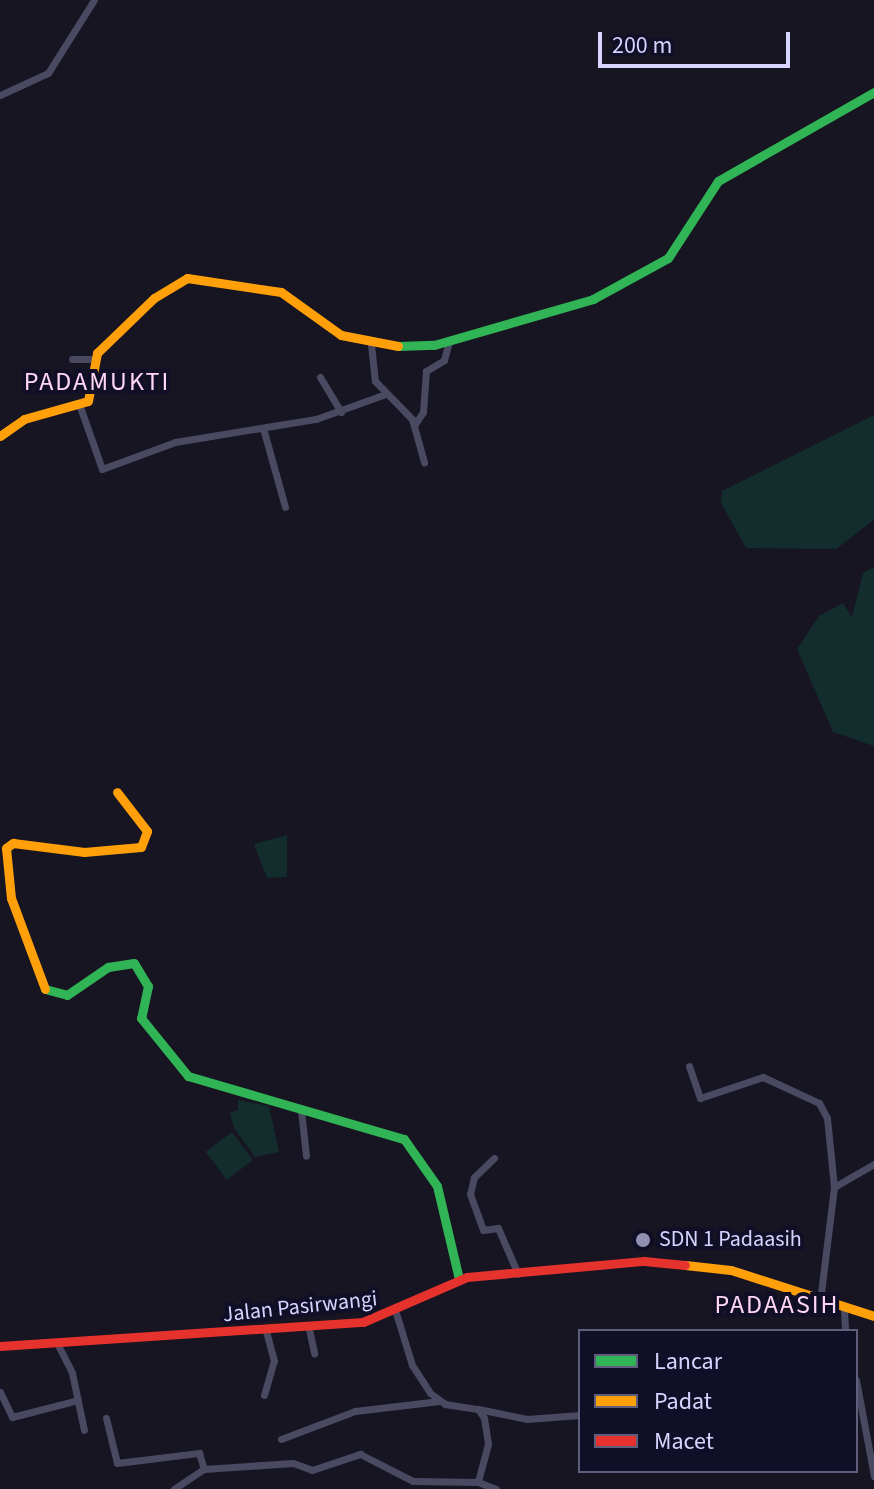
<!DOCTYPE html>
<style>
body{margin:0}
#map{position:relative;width:874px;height:1489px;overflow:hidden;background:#161521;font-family:"Source Sans 3",sans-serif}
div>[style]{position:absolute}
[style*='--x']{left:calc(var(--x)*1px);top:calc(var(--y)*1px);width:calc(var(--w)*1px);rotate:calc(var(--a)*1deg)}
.green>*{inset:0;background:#122d2c;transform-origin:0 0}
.street>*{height:7px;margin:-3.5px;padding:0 3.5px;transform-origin:3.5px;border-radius:3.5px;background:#494962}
.fast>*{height:9px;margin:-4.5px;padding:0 4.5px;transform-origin:4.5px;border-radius:4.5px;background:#30b455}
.slow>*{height:9px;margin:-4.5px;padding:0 4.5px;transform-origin:4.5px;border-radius:4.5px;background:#ff9f0a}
.jam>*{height:9px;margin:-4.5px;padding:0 4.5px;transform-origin:4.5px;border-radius:4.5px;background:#e5322d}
.dots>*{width:22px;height:22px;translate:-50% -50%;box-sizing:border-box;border:4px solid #110f27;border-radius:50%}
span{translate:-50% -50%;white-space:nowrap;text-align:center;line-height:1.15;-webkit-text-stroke:8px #110f27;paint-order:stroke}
.poi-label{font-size:22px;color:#d7d4ff}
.left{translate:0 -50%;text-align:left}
.street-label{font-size:22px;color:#d7d4ff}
.quarter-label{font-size:26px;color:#ffd6f3;letter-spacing:2px}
.legend{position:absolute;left:578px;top:1329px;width:280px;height:144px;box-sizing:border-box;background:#110f27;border:2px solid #605e7d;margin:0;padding:10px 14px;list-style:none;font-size:24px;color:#d7d4ff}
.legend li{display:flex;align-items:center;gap:16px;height:40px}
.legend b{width:40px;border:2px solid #605e7d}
.scale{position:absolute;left:598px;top:32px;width:192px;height:36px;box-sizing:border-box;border:4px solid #d7d4ff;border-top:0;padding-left:10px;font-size:24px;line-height:28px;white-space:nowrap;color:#d7d4ff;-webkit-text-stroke:6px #110f27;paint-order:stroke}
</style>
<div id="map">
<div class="green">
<div style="clip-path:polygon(874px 415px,874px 520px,836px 549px,746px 548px,721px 503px,722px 491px)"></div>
<div style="clip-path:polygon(874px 567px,874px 746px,833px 732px,797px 649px,819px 616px,843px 603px,852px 617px,863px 573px)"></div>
<div style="clip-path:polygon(287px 835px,287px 877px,267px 878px,254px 844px)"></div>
<div style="clip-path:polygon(238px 1100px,269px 1106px,279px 1152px,255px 1157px,234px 1128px,230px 1113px,238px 1110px)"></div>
<div style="left:232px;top:1132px;width:35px;height:33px;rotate:53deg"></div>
</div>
<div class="street">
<div style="--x:0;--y:95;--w:53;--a:-24.6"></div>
<div style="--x:48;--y:73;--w:86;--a:-57.8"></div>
<div style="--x:371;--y:344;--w:37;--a:84"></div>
<div style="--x:375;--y:381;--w:53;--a:45.8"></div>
<div style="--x:412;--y:419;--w:45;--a:74.4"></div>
<div style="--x:72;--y:359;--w:21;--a:0"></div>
<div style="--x:320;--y:377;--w:41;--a:59"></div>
<div style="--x:79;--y:404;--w:69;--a:70.5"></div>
<div style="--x:102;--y:469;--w:78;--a:-20.3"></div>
<div style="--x:175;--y:442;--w:143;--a:-9.3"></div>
<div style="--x:316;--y:419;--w:71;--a:-19.7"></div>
<div style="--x:415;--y:424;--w:14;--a:-56"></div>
<div style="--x:423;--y:412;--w:41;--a:-85.8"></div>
<div style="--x:426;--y:371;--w:21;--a:-31"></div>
<div style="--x:444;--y:360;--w:20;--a:-75"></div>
<div style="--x:263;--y:428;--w:82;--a:74.4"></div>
<div style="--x:689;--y:1066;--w:34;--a:71"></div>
<div style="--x:700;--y:1098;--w:66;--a:-18.4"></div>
<div style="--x:763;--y:1077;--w:62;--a:24.9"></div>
<div style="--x:819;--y:1103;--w:17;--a:62"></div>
<div style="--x:827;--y:1118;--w:69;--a:84.2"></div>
<div style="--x:301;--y:1110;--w:46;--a:83.8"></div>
<div style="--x:494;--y:1158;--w:28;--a:136"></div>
<div style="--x:474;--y:1177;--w:17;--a:103"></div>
<div style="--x:470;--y:1194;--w:38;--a:70"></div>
<div style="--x:483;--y:1230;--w:15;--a:-8"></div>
<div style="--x:498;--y:1228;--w:50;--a:66.5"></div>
<div style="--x:820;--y:1301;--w:115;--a:-83"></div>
<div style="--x:834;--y:1187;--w:46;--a:-29.9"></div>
<div style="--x:844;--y:1309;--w:22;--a:87"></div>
<div style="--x:396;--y:1313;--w:54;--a:72.9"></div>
<div style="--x:412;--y:1365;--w:33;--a:57"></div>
<div style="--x:430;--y:1393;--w:19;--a:36"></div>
<div style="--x:445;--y:1404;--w:33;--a:9"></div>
<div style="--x:478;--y:1409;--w:11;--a:56"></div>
<div style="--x:484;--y:1418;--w:26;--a:81"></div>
<div style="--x:488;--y:1444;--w:39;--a:105"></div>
<div style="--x:478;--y:1482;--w:19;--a:21"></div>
<div style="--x:309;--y:1329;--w:25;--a:78"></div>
<div style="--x:58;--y:1345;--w:31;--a:63"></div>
<div style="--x:72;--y:1373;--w:58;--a:78.1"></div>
<div style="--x:856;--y:1380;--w:98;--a:79.4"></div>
<div style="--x:0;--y:1392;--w:28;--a:64"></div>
<div style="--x:12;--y:1417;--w:68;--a:-14.4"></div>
<div style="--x:264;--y:1395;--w:35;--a:-74"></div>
<div style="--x:274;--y:1361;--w:30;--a:-105"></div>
<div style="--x:478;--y:1409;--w:50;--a:11.5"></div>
<div style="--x:527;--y:1419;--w:53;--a:-4.3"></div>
<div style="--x:106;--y:1418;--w:46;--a:76.3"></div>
<div style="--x:117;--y:1463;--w:83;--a:-7"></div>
<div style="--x:199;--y:1453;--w:17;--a:73"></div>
<div style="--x:204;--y:1469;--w:89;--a:-3.9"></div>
<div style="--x:293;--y:1463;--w:20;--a:20"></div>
<div style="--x:312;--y:1470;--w:51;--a:-18.4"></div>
<div style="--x:360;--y:1454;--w:59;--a:27"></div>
<div style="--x:413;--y:1481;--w:65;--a:0.9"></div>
<div style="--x:281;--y:1439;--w:79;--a:-20.7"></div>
<div style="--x:355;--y:1411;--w:85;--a:-6.8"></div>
<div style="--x:174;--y:1489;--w:36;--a:-34"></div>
</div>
<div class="fast">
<div style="--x:398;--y:346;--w:36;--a:-2"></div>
<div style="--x:434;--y:345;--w:166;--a:-16.1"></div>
<div style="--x:593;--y:299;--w:85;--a:-28.7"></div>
<div style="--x:668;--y:258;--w:92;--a:-57"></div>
<div style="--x:718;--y:181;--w:180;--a:-29.7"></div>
<div style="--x:45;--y:989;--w:23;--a:15"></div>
<div style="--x:67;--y:995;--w:50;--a:-34.3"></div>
<div style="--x:108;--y:967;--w:26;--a:-9"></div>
<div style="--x:134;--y:963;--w:27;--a:59"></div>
<div style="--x:148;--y:986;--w:33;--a:102"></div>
<div style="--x:141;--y:1018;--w:75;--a:51"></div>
<div style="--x:188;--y:1076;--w:225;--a:16.3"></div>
<div style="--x:404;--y:1139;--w:57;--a:54.9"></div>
<div style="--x:437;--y:1186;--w:96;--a:76.7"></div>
</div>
<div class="slow">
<div style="--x:0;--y:436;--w:29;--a:-35"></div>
<div style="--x:24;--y:419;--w:66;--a:-15.7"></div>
<div style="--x:88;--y:401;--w:49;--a:-79.4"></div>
<div style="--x:97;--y:353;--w:79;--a:-44"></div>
<div style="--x:154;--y:298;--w:39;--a:-31"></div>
<div style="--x:187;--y:278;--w:95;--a:8.5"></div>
<div style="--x:281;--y:292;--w:74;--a:35.6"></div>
<div style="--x:341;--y:335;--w:58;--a:10.9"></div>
<div style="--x:45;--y:989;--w:97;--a:-110.5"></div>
<div style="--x:11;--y:898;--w:50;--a:-95.7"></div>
<div style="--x:6;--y:848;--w:9;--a:-36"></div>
<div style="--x:13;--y:843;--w:72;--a:7.2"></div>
<div style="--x:84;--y:852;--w:57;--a:-5"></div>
<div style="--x:141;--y:847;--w:17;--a:-69"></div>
<div style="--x:147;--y:831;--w:49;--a:-127.6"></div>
<div style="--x:685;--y:1265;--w:46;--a:6.2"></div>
<div style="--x:731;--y:1270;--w:150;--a:17.8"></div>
</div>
<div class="jam">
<div style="--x:0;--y:1346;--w:364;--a:-3.8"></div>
<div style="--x:363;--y:1322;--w:113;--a:-23.4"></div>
<div style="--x:467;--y:1277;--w:178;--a:-5.2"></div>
<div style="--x:644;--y:1261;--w:41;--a:5.6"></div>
</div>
<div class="dots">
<div style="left:643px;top:1240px;background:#9391b1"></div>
</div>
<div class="poi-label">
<span class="left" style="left:659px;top:1240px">SDN 1 Padaasih</span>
</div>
<div class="street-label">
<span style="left:300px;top:1307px;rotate:-6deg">Jalan Pasirwangi</span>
</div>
<div class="quarter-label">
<span style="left:97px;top:382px">PADAMUKTI</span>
<span style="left:777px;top:1305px">PADAASIH</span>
</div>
<ul class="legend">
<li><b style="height:10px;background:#30b455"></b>Lancar</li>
<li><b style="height:10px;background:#ff9f0a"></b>Padat</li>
<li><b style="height:10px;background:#e5322d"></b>Macet</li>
</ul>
<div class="scale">200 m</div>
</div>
